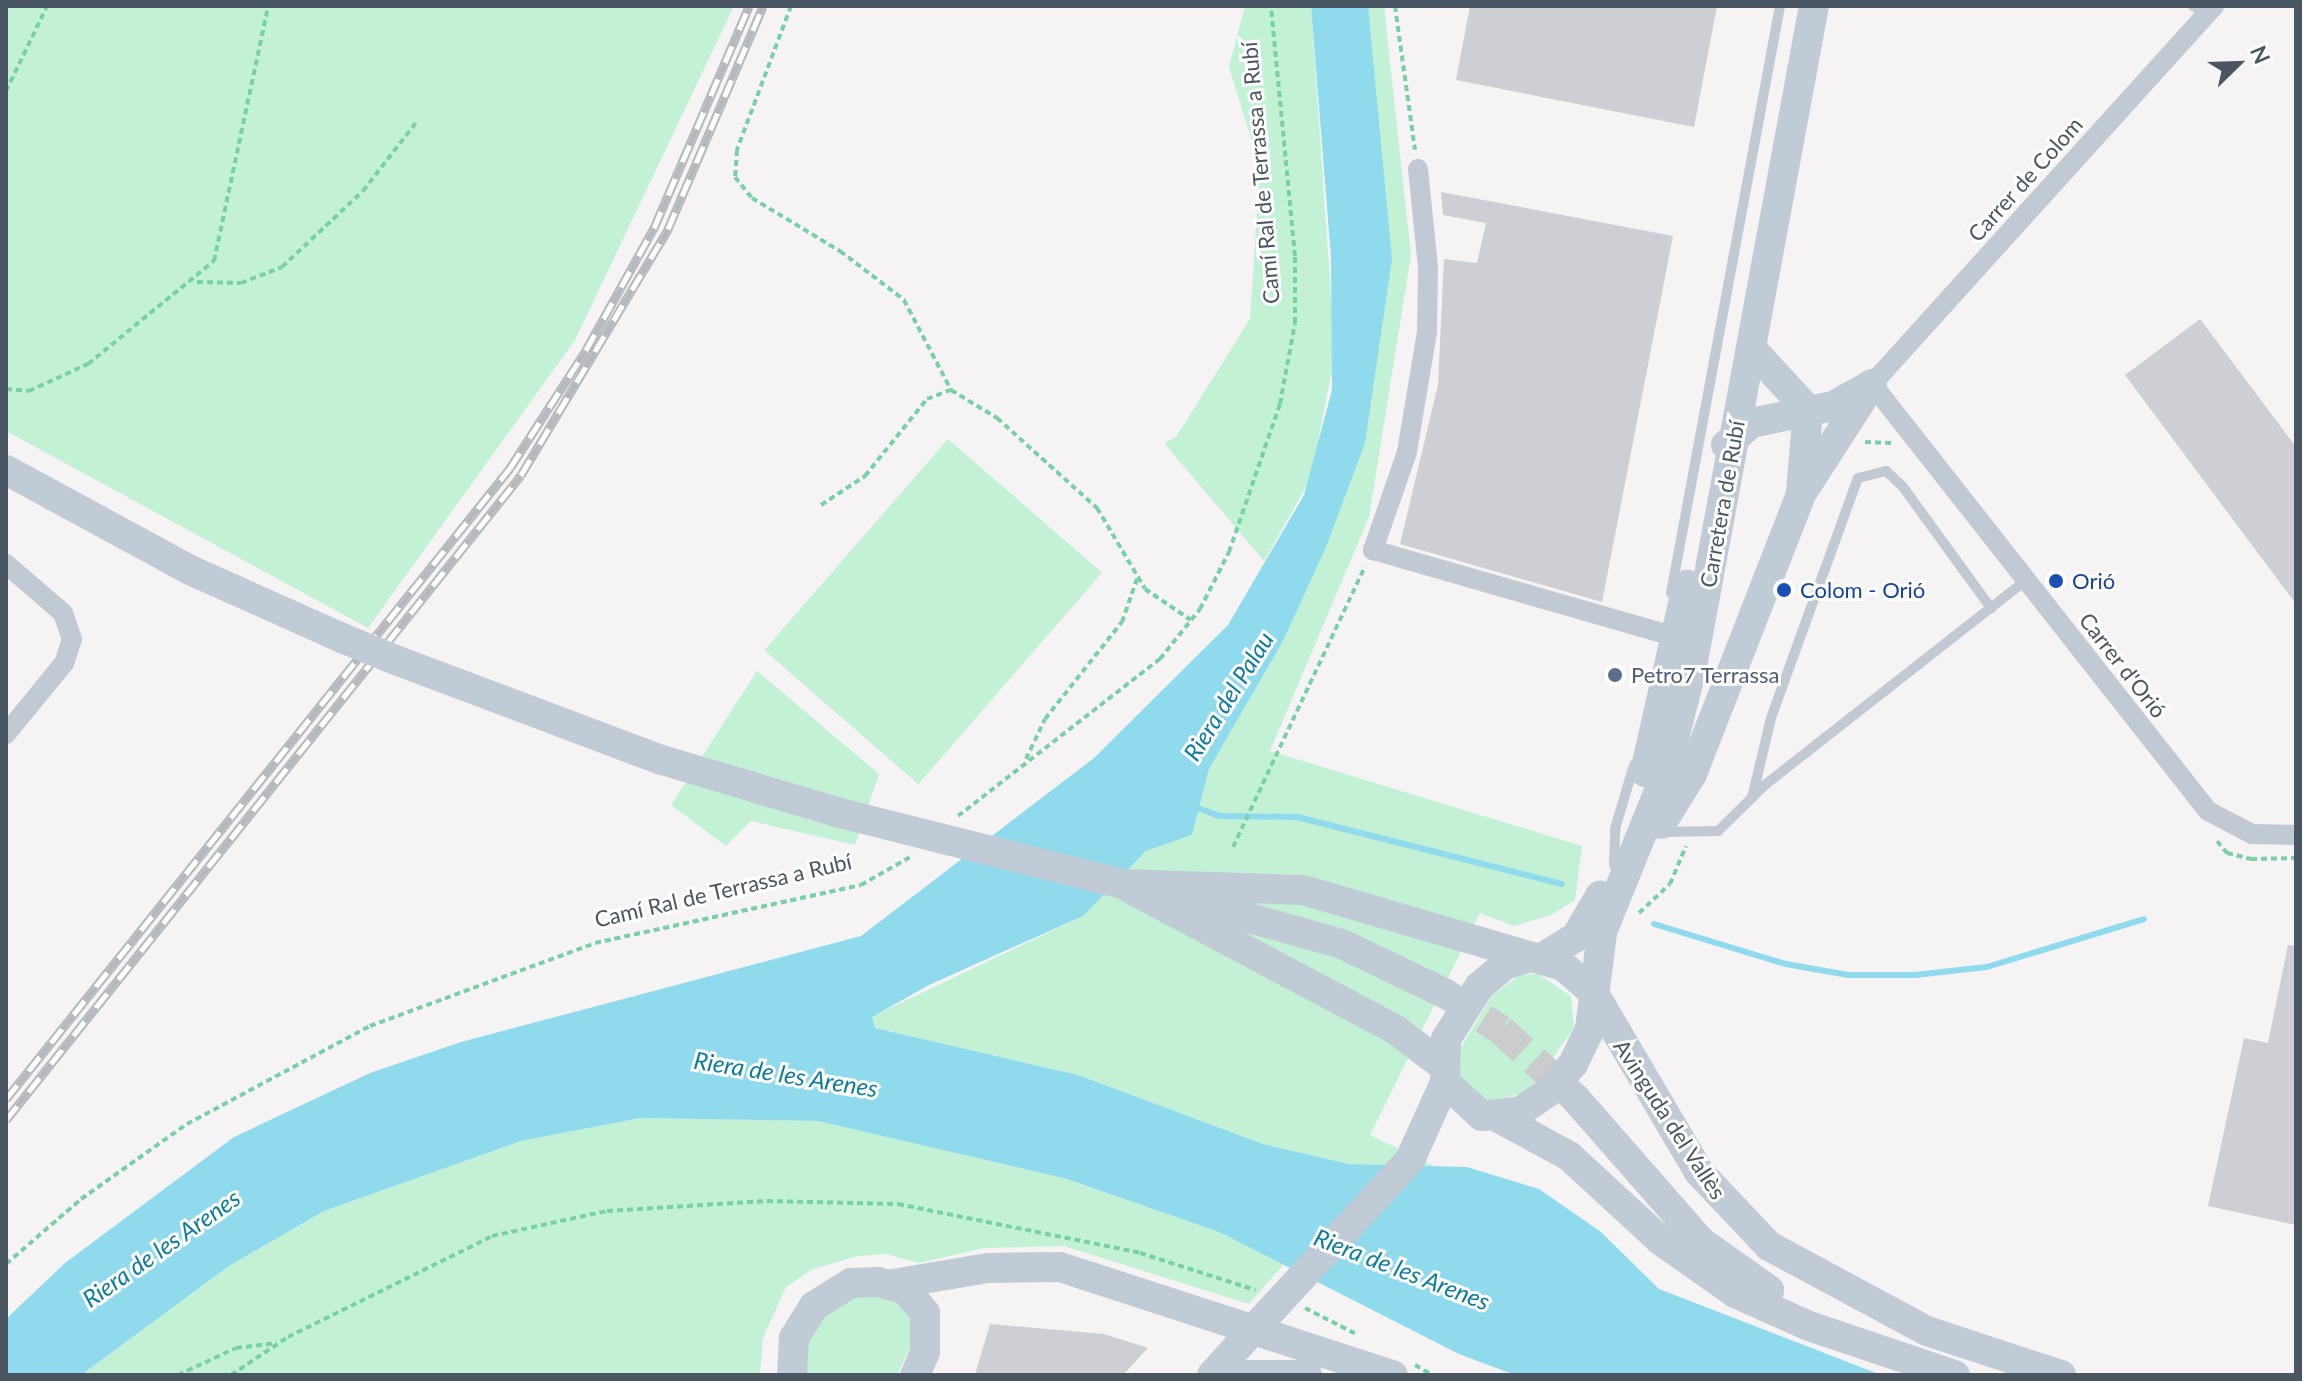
<!DOCTYPE html>
<meta charset="utf-8">
<style>
body{margin:0}
#map{position:relative;width:2302px;height:1381px;overflow:hidden;background:#f5f3f3;font-family:Lato,sans-serif}
div>[style]{position:absolute}
[style*='--x']{left:calc(var(--x)*1px);top:calc(var(--y)*1px);width:calc(var(--w)*1px);rotate:calc(var(--a)*1deg)}
.green>*{inset:0;background:#c3f1d5;transform-origin:0 0}
.water>*{inset:0;background:#90daee}
.stream>*{height:6px;margin:-3px;padding:0 3px;transform-origin:3px;border-radius:3px;background:#90daee}
.building>*{inset:0;background:#cdcfd5}
.secondary-tunnel>*{height:30px;margin-top:-15px;transform-origin:0;background:repeating-linear-gradient(90deg,#caccce 0 30px,transparent 0 45px)}
.path>*{height:4px;margin-top:-2px;transform-origin:0;background:repeating-linear-gradient(90deg,#7ad0a6 0 6px,transparent 0 10px)}
.service>*{height:10px;margin:-5px;padding:0 5px;transform-origin:5px;border-radius:5px;background:#c1cad2}
.minor>*{height:20px;margin:-10px;padding:0 10px;transform-origin:10px;border-radius:10px;background:#c1cad2}
.secondary>*{height:30px;margin:-15px;padding:0 15px;transform-origin:15px;border-radius:15px;background:#c1cbd6}
.rail>*{height:9px;margin-top:-4.5px;transform-origin:0;background:repeating-linear-gradient(90deg,#fff 0 18px,#b5b8bd 0 36px);box-sizing:border-box;border-block:2px solid #b5b8bd}
.secondary-bridge>*{height:30px;margin:-15px;padding:0 15px;transform-origin:15px;border-radius:15px;background:#c1cbd6}
.dots>*{width:22px;height:22px;translate:-50% -50%;box-sizing:border-box;border:4px solid #fff;border-radius:50%}
span{translate:-50% -50%;white-space:nowrap;text-align:center;line-height:1.15;-webkit-text-stroke:6px #fff;paint-order:stroke}
.street-label{font-size:22px;color:#4a5661}
.transit-label{font-size:22px;color:#164399}
.left{translate:0 -50%;text-align:left}
.service-label{font-size:22px;color:#4e5e75}
.water-label{font-size:24px;color:#0c7c9b;font-style:italic}
.frame{position:absolute;inset:0;border:8px solid #4a5661;pointer-events:none}
.north{position:absolute;left:2198px;top:24px;width:80px;height:80px;-webkit-text-stroke:6px #fff;paint-order:stroke;rotate:67deg;font-size:22px;font-weight:700;line-height:32px;text-align:center;color:#4a5661}
.north::after{content:'';display:block;margin:auto;width:28px;height:36px;background:#4a5661;clip-path:polygon(50% 0,100% 100%,50% 72%,0 100%)}
</style>
<div id="map">
<div class="green">
<div style="clip-path:polygon(6px 6px,734px 6px,575px 340px,368px 628px,6px 431px)"></div>
<div style="clip-path:polygon(1245px 6px,1311px 6px,1335px 354px,1311px 478px,1264px 561px,1164px 443px,1176px 437px,1250px 319px,1260px 167px,1229px 67px)"></div>
<div style="clip-path:polygon(1368px 6px,1384px 6px,1411px 255px,1369px 517px,1270px 751px,1582px 846px,1575px 900px,1551px 915px,1514px 926px,1480px 913px,1370px 1135px,1438px 1168px,1349px 1164px,1263px 1144px,1078px 1075px,875px 1028px,871px 1017px,1083px 916px,1146px 851px,1192px 835px,1209px 769px,1282px 643px,1365px 443px)"></div>
<div style="left:948px;top:439px;width:204px;height:280px;rotate:41deg"></div>
<div style="clip-path:polygon(757px 671px,879px 774px,855px 845px,751px 821px,726px 846px,671px 805px)"></div>
<div style="clip-path:polygon(1538px 974px,1571px 996px,1574px 1028px,1537px 1080px,1520px 1094px,1489px 1102px,1459px 1077px,1460px 1049px,1492px 996px,1520px 975px)"></div>
<div style="clip-path:polygon(640px 1118px,818px 1121px,1067px 1179px,1219px 1232px,1283px 1265px,1249px 1304px,1064px 1246px,984px 1248px,919px 1263px,886px 1254px,857px 1256px,811px 1270px,786px 1287px,763px 1338px,760px 1375px,81px 1375px,229px 1266px,324px 1211px,521px 1141px)"></div>
<div style="clip-path:polygon(876px 1295px,900px 1303px,910px 1316px,912px 1343px,897px 1375px,803px 1375px,805px 1346px,822px 1318px,854px 1297px)"></div>
</div>
<div class="water">
<div style="clip-path:polygon(1311px 6px,1368px 6px,1392px 259px,1365px 443px,1326px 547px,1282px 643px,1209px 769px,1192px 835px,1146px 851px,1083px 916px,929px 985px,872px 1017px,875px 1028px,1078px 1075px,1263px 1144px,1349px 1164px,1467px 1167px,1539px 1189px,1601px 1232px,1659px 1289px,1881px 1375px,1515px 1375px,1459px 1354px,1219px 1232px,1067px 1179px,818px 1121px,640px 1118px,521px 1141px,324px 1211px,229px 1266px,81px 1375px,6px 1375px,6px 1319px,65px 1263px,234px 1137px,370px 1073px,461px 1042px,861px 936px,1094px 758px,1228px 625px,1304px 495px,1332px 390px,1331px 257px)"></div>
</div>
<div class="stream">
<div style="--x:1192;--y:806;--w:29;--a:20"></div>
<div style="--x:1219;--y:816;--w:78;--a:0.7"></div>
<div style="--x:1297;--y:817;--w:273;--a:14.2"></div>
<div style="--x:1654;--y:924;--w:138;--a:16.9"></div>
<div style="--x:1786;--y:964;--w:63;--a:10.1"></div>
<div style="--x:1848;--y:975;--w:67;--a:0"></div>
<div style="--x:1915;--y:975;--w:72;--a:-6.3"></div>
<div style="--x:1987;--y:967;--w:164;--a:-17"></div>
</div>
<div class="building">
<div style="clip-path:polygon(1470px 6px,1717px 6px,1694px 127px,1456px 80px)"></div>
<div style="clip-path:polygon(1441px 192px,1673px 236px,1602px 602px,1400px 544px,1438px 385px,1444px 259px,1477px 263px,1486px 223px,1443px 215px)"></div>
<div style="clip-path:polygon(2200px 319px,2296px 447px,2296px 604px,2125px 375px)"></div>
<div style="clip-path:polygon(2288px 945px,2296px 946px,2296px 1225px,2208px 1206px,2244px 1038px,2268px 1043px)"></div>
<div style="clip-path:polygon(990px 1324px,1104px 1334px,1148px 1348px,1123px 1375px,975px 1375px)"></div>
</div>
<div class="secondary-tunnel">
<div style="--x:1446;--y:994;--w:66;--a:33.2"></div>
<div style="--x:1501;--y:1030;--w:100;--a:42.6"></div>
</div>
<div class="path">
<div style="--x:791;--y:6;--w:154;--a:110.6"></div>
<div style="--x:737;--y:150;--w:27;--a:94"></div>
<div style="--x:735;--y:177;--w:27;--a:51"></div>
<div style="--x:752;--y:198;--w:103;--a:31.1"></div>
<div style="--x:840;--y:251;--w:81;--a:37.4"></div>
<div style="--x:904;--y:300;--w:102;--a:62.4"></div>
<div style="--x:1395;--y:6;--w:145;--a:82.1"></div>
<div style="--x:6;--y:91;--w:94;--a:-64.2"></div>
<div style="--x:197;--y:282;--w:44;--a:1.3"></div>
<div style="--x:241;--y:283;--w:44;--a:-21.3"></div>
<div style="--x:282;--y:267;--w:111;--a:-43.2"></div>
<div style="--x:363;--y:191;--w:90;--a:-52.2"></div>
<div style="--x:6;--y:389;--w:23;--a:5"></div>
<div style="--x:29;--y:391;--w:65;--a:-24.6"></div>
<div style="--x:88;--y:364;--w:163;--a:-39.3"></div>
<div style="--x:214;--y:261;--w:261;--a:-78"></div>
<div style="--x:1865;--y:442;--w:26;--a:2"></div>
<div style="--x:821;--y:505;--w:53;--a:-33.4"></div>
<div style="--x:865;--y:476;--w:99;--a:-51.2"></div>
<div style="--x:927;--y:399;--w:26;--a:-21"></div>
<div style="--x:951;--y:390;--w:54;--a:31.3"></div>
<div style="--x:997;--y:418;--w:135;--a:42"></div>
<div style="--x:1097;--y:508;--w:94;--a:59.3"></div>
<div style="--x:1145;--y:589;--w:55;--a:34"></div>
<div style="--x:1026;--y:759;--w:44;--a:-64.6"></div>
<div style="--x:1045;--y:719;--w:124;--a:-51.6"></div>
<div style="--x:1122;--y:622;--w:46;--a:-70.8"></div>
<div style="--x:958;--y:816;--w:256;--a:-37.9"></div>
<div style="--x:1160;--y:659;--w:64;--a:-51.3"></div>
<div style="--x:1200;--y:609;--w:64;--a:-63"></div>
<div style="--x:1229;--y:552;--w:157;--a:-71"></div>
<div style="--x:1280;--y:404;--w:82;--a:-79.5"></div>
<div style="--x:1295;--y:323;--w:67;--a:-90"></div>
<div style="--x:1295;--y:256;--w:251;--a:-95.5"></div>
<div style="--x:2217;--y:841;--w:16;--a:50"></div>
<div style="--x:2227;--y:853;--w:25;--a:14"></div>
<div style="--x:2251;--y:859;--w:45;--a:-1.3"></div>
<div style="--x:1233;--y:847;--w:310;--a:-64.8"></div>
<div style="--x:1639;--y:913;--w:42;--a:-43.1"></div>
<div style="--x:1670;--y:884;--w:41;--a:-67.2"></div>
<div style="--x:6;--y:1264;--w:99;--a:-40.9"></div>
<div style="--x:81;--y:1199;--w:130;--a:-35.3"></div>
<div style="--x:187;--y:1124;--w:208;--a:-28.2"></div>
<div style="--x:370;--y:1026;--w:240;--a:-20.2"></div>
<div style="--x:595;--y:943;--w:272;--a:-12.3"></div>
<div style="--x:861;--y:885;--w:59;--a:-29.6"></div>
<div style="--x:1305;--y:1308;--w:59;--a:27"></div>
<div style="--x:1415;--y:1365;--w:20;--a:30"></div>
<div style="--x:178;--y:1375;--w:64;--a:-25"></div>
<div style="--x:236;--y:1348;--w:40;--a:-7.1"></div>
<div style="--x:231;--y:1375;--w:69;--a:-33.7"></div>
<div style="--x:288;--y:1337;--w:228;--a:-26.3"></div>
<div style="--x:492;--y:1236;--w:118;--a:-12.3"></div>
<div style="--x:607;--y:1211;--w:160;--a:-3.6"></div>
<div style="--x:767;--y:1201;--w:131;--a:1.3"></div>
<div style="--x:898;--y:1204;--w:247;--a:11.4"></div>
<div style="--x:1140;--y:1253;--w:121;--a:17.8"></div>
</div>
<div class="service">
<div style="--x:2193;--y:6;--w:16;--a:27"></div>
<div style="--x:1671;--y:593;--w:597;--a:-79.48"></div>
<div style="--x:1752;--y:798;--w:82;--a:-76.6"></div>
<div style="--x:1771;--y:718;--w:255;--a:-70.1"></div>
<div style="--x:1858;--y:478;--w:29;--a:-14"></div>
<div style="--x:1886;--y:471;--w:23;--a:43"></div>
<div style="--x:1903;--y:487;--w:150;--a:54"></div>
<div style="--x:1662;--y:832;--w:56;--a:-1"></div>
<div style="--x:1718;--y:831;--w:67;--a:-44.4"></div>
<div style="--x:1766;--y:784;--w:330;--a:-38.1"></div>
<div style="--x:1614;--y:865;--w:36;--a:-88"></div>
<div style="--x:1615;--y:829;--w:67;--a:-73.5"></div>
</div>
<div class="minor">
<div style="--x:2214;--y:6;--w:510;--a:132.14"></div>
<div style="--x:1872;--y:384;--w:543;--a:51.8"></div>
<div style="--x:2208;--y:811;--w:50;--a:27.6"></div>
<div style="--x:2252;--y:834;--w:44;--a:1.3"></div>
<div style="--x:1418;--y:169;--w:100;--a:84.2"></div>
<div style="--x:1428;--y:268;--w:64;--a:90.9"></div>
<div style="--x:1427;--y:332;--w:122;--a:99.5"></div>
<div style="--x:1407;--y:452;--w:104;--a:109.1"></div>
<div style="--x:1373;--y:550;--w:315;--a:16"></div>
<div style="--x:6;--y:564;--w:75;--a:40.7"></div>
<div style="--x:63;--y:613;--w:28;--a:71"></div>
<div style="--x:72;--y:639;--w:25;--a:108"></div>
<div style="--x:64;--y:663;--w:92;--a:129.2"></div>
</div>
<div class="secondary">
<div style="--x:1751;--y:348;--w:84;--a:47.4"></div>
<div style="--x:1808;--y:410;--w:82;--a:94.9"></div>
<div style="--x:1726;--y:445;--w:33;--a:-41"></div>
<div style="--x:1751;--y:423;--w:84;--a:-11.7"></div>
<div style="--x:1833;--y:406;--w:41;--a:-29.1"></div>
<div style="--x:6;--y:470;--w:209;--a:28.5"></div>
<div style="--x:190;--y:570;--w:167;--a:24.1"></div>
<div style="--x:398;--y:661;--w:282;--a:20.6"></div>
<div style="--x:1645;--y:772;--w:192;--a:-77.3"></div>
<div style="--x:1661;--y:824;--w:59;--a:-58.2"></div>
<div style="--x:1692;--y:774;--w:300;--a:-68.7"></div>
<div style="--x:1801;--y:494;--w:131;--a:-57.2"></div>
<div style="--x:1122;--y:884;--w:181;--a:1.9"></div>
<div style="--x:1303;--y:890;--w:271;--a:16.3"></div>
<div style="--x:1563;--y:966;--w:40;--a:41"></div>
<div style="--x:1593;--y:992;--w:209;--a:59.5"></div>
<div style="--x:1699;--y:1172;--w:102;--a:46.6"></div>
<div style="--x:1769;--y:1246;--w:179;--a:28.3"></div>
<div style="--x:1927;--y:1331;--w:141;--a:18.2"></div>
<div style="--x:1131;--y:889;--w:300;--a:28"></div>
<div style="--x:1396;--y:1030;--w:58;--a:37.3"></div>
<div style="--x:1182;--y:899;--w:166;--a:15.7"></div>
<div style="--x:1342;--y:944;--w:115;--a:25.7"></div>
<div style="--x:1527;--y:958;--w:23;--a:162"></div>
<div style="--x:1505;--y:965;--w:34;--a:140"></div>
<div style="--x:1479;--y:987;--w:62;--a:122.4"></div>
<div style="--x:1446;--y:1039;--w:43;--a:91.3"></div>
<div style="--x:1445;--y:1082;--w:50;--a:42.6"></div>
<div style="--x:1482;--y:1116;--w:39;--a:-7"></div>
<div style="--x:1521;--y:1111;--w:32;--a:-35"></div>
<div style="--x:1547;--y:1093;--w:39;--a:-48"></div>
<div style="--x:1573;--y:1064;--w:39;--a:-64"></div>
<div style="--x:1590;--y:1029;--w:98;--a:-82.9"></div>
<div style="--x:1602;--y:932;--w:163;--a:-68"></div>
<div style="--x:1663;--y:781;--w:113;--a:-75.6"></div>
<div style="--x:1691;--y:672;--w:677;--a:-79.54"></div>
<div style="--x:1540;--y:959;--w:42;--a:-31.4"></div>
<div style="--x:1576;--y:937;--w:48;--a:-59.7"></div>
<div style="--x:1575;--y:1098;--w:190;--a:48.8"></div>
<div style="--x:1700;--y:1241;--w:85;--a:35.4"></div>
<div style="--x:1497;--y:1117;--w:82;--a:28.4"></div>
<div style="--x:1569;--y:1156;--w:124;--a:42.7"></div>
<div style="--x:1660;--y:1240;--w:92;--a:35.2"></div>
<div style="--x:1735;--y:1293;--w:81;--a:24"></div>
<div style="--x:1809;--y:1326;--w:154;--a:18.6"></div>
<div style="--x:1410;--y:1160;--w:85;--a:-65.8"></div>
<div style="--x:893;--y:1284;--w:96;--a:-9.6"></div>
<div style="--x:988;--y:1268;--w:72;--a:-0.8"></div>
<div style="--x:1060;--y:1267;--w:350;--a:18"></div>
<div style="--x:792;--y:1375;--w:37;--a:-87"></div>
<div style="--x:794;--y:1338;--w:38;--a:-58"></div>
<div style="--x:814;--y:1306;--w:44;--a:-31.9"></div>
<div style="--x:851;--y:1283;--w:27;--a:-2"></div>
<div style="--x:878;--y:1282;--w:28;--a:15"></div>
<div style="--x:905;--y:1289;--w:31;--a:50"></div>
<div style="--x:925;--y:1313;--w:39;--a:90"></div>
<div style="--x:925;--y:1352;--w:25;--a:113"></div>
<div style="--x:1212;--y:1375;--w:43;--a:-47.8"></div>
<div style="--x:1242;--y:1375;--w:65;--a:0"></div>
</div>
<div class="rail">
<div style="--x:6;--y:1099;--w:808;--a:-51.38"></div>
<div style="--x:510;--y:468;--w:140;--a:-57.2"></div>
<div style="--x:586;--y:350;--w:140;--a:-60.9"></div>
<div style="--x:654;--y:228;--w:241;--a:-66.8"></div>
<div style="--x:6;--y:1120;--w:825;--a:-51.39"></div>
<div style="--x:521;--y:475;--w:287;--a:-59.1"></div>
<div style="--x:668;--y:229;--w:242;--a:-66.9"></div>
</div>
<div class="secondary-bridge">
<div style="--x:342;--y:638;--w:61;--a:22.3"></div>
<div style="--x:662;--y:760;--w:182;--a:16.6"></div>
<div style="--x:836;--y:812;--w:295;--a:14.1"></div>
<div style="--x:1241;--y:1343;--w:249;--a:-47.3"></div>
</div>
<div class="dots">
<div style="left:2056px;top:581px;background:#1a4fb4"></div>
<div style="left:1784px;top:590px;background:#1a4fb4"></div>
<div style="left:1615px;top:675px;background:#5c6f8a"></div>
</div>
<div class="street-label">
<span style="left:1260px;top:173px;rotate:-95deg">Camí Ral de Terrassa a Rubí</span>
<span style="left:2025px;top:179px;rotate:-48deg">Carrer de Colom</span>
<span style="left:1722px;top:504px;rotate:-80deg">Carretera de Rubí</span>
<span style="left:2123px;top:665px;rotate:52deg">Carrer d'Orió</span>
<span style="left:723px;top:890px;rotate:-13deg">Camí Ral de Terrassa a Rubí</span>
<span style="left:1670px;top:1119px;rotate:57deg">Avinguda del Vallès</span>
</div>
<div class="transit-label">
<span class="left" style="left:2072px;top:581px">Orió</span>
<span class="left" style="left:1800px;top:590px">Colom - Orió</span>
</div>
<div class="service-label">
<span class="left" style="left:1631px;top:675px">Petro7 Terrassa</span>
</div>
<div class="water-label">
<span style="left:1228px;top:696px;rotate:-58deg">Riera del Palau</span>
<span style="left:786px;top:1074px;rotate:9deg">Riera de les Arenes</span>
<span style="left:161px;top:1248px;rotate:-35deg">Riera de les Arenes</span>
<span style="left:1402px;top:1269px;rotate:21deg">Riera de les Arenes</span>
</div>
<div class="frame"></div>
<div class="north">N</div>
</div>
